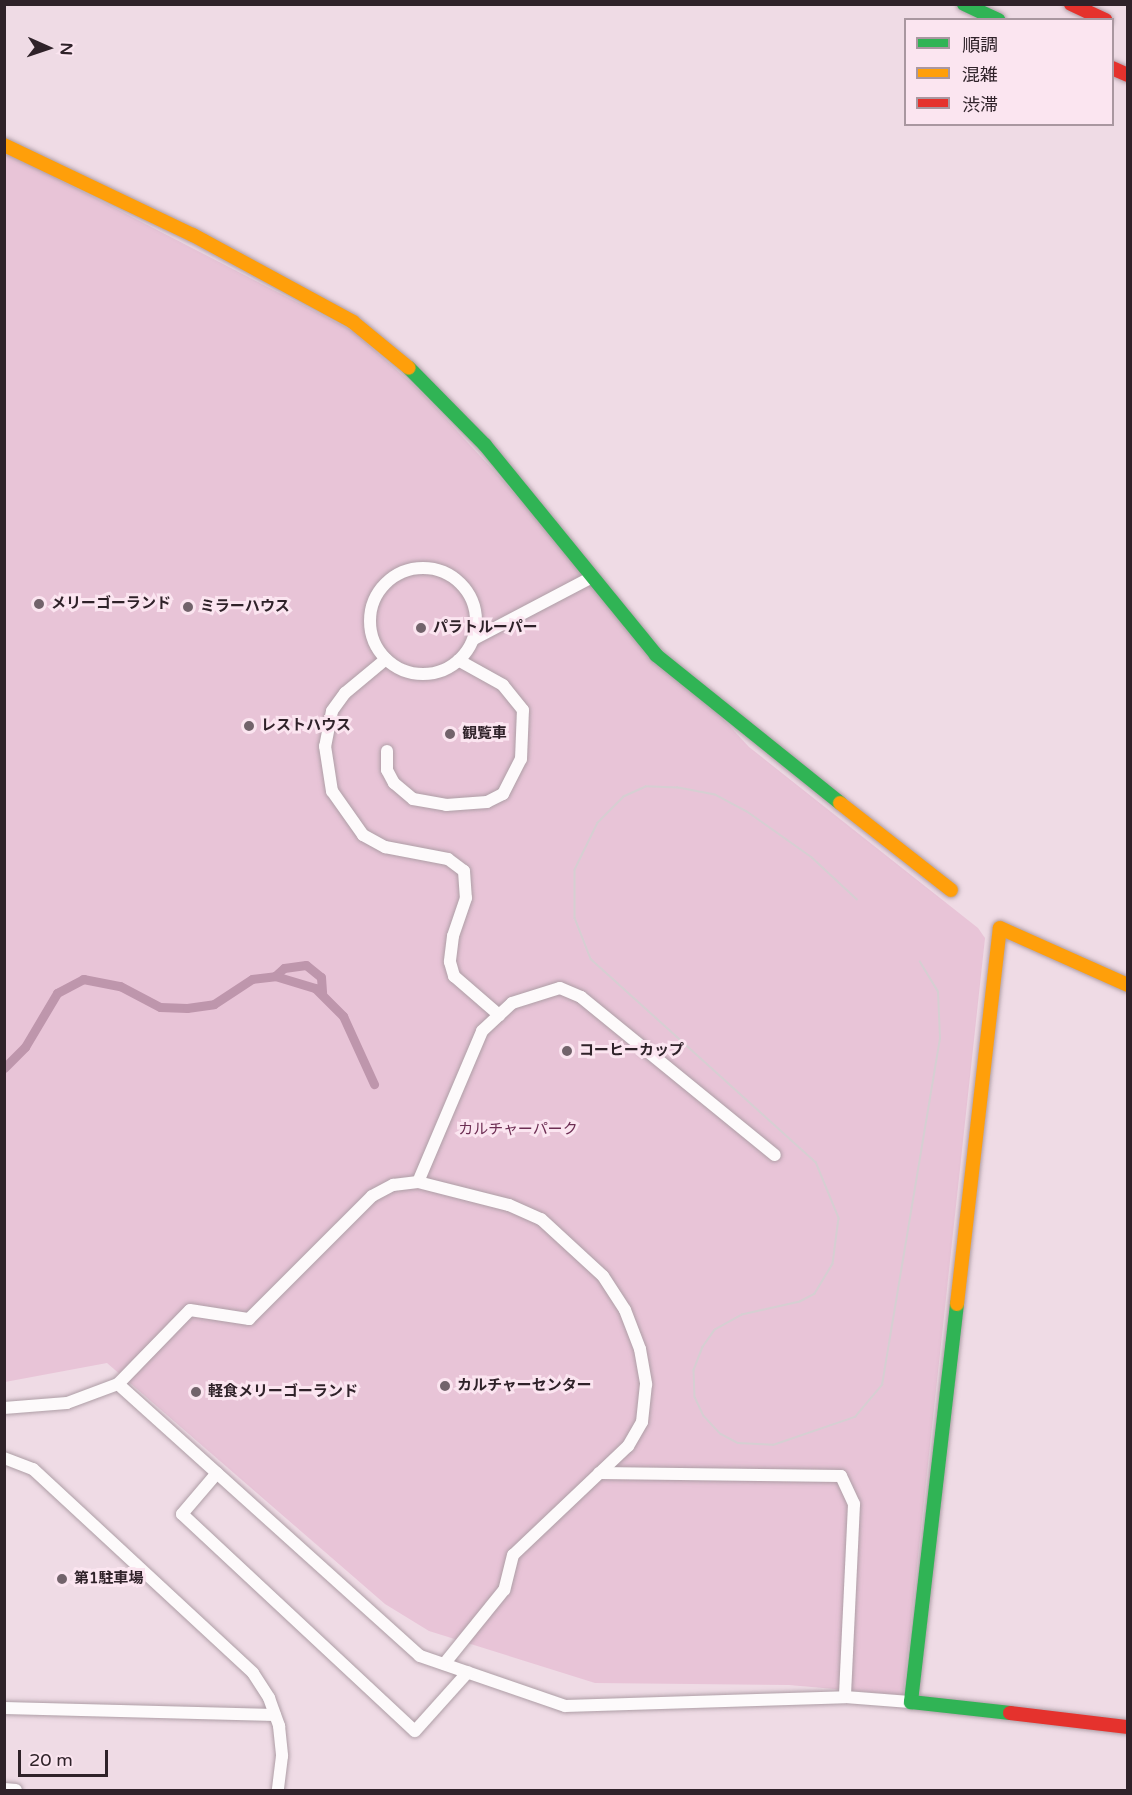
<!DOCTYPE html>
<meta charset="utf-8">
<style>
body{margin:0}
#map{position:relative;width:1132px;height:1795px;overflow:hidden;background:#efdbe5;font-family:"Varela Round","Noto Sans JP",sans-serif}
div>[style]{position:absolute}
[style*='--x']{left:calc(var(--x)*1px);top:calc(var(--y)*1px);width:calc(var(--w)*1px);rotate:calc(var(--a)*1deg)}
.green>*{inset:0;background:#e8c4d7}
.stream>*{height:9px;margin:-4.5px;padding:0 4.5px;transform-origin:4.5px;border-radius:4.5px;background:#be96ac}
.roads{filter:drop-shadow(0 0 2px #ae9ea6) drop-shadow(0 0 2px #ae9ea6)}
.lane>*{height:12px;margin:-6px;padding:0 6px;transform-origin:6px;border-radius:6px;background:#fdfafb}
.lane>.ring{margin:-6px;padding:0;box-sizing:content-box;background:none;border:12px solid #fdfafb;border-radius:50%}
.fast>*{height:14px;margin:-7px;padding:0 7px;transform-origin:7px;border-radius:7px;background:#30b455}
.slow>*{height:14px;margin:-7px;padding:0 7px;transform-origin:7px;border-radius:7px;background:#ff9f0a}
.jam>*{height:14px;margin:-7px;padding:0 7px;transform-origin:7px;border-radius:7px;background:#e5322d}
.tram>*{height:1.5px;margin:-0.75px;padding:0 0.75px;transform-origin:0.75px;border-radius:0.75px;background:#d6cfd2}
.dots>*{width:16px;height:16px;translate:-50% -50%;box-sizing:border-box;border:3px solid #fbe5f0;border-radius:50%}
span{translate:-50% -50%;white-space:nowrap;text-align:center;line-height:1.15;-webkit-text-stroke:6px #fbe5f0;paint-order:stroke}
.poi-label{font-size:15px;color:#2f2229;font-weight:700}
.left{translate:0 -50%;text-align:left}
.park-label{font-size:15px;color:#6d2e53}
.frame{position:absolute;inset:0;border:6px solid #2f2229;pointer-events:none}
.legend{position:absolute;left:904px;top:18px;width:210px;height:108px;box-sizing:border-box;background:#fbe5f0;border:2px solid #a997a0;margin:0;padding:8px 10px;list-style:none;font-size:18px;color:#2f2229}
.legend li{display:flex;align-items:center;gap:12px;height:30px}
.legend b{width:30px;border:2px solid #a997a0}
.north{position:absolute;left:18px;top:18px;width:60px;height:60px;-webkit-text-stroke:4px #fbe5f0;paint-order:stroke;rotate:93deg;font-size:16px;font-weight:700;line-height:24px;text-align:center;color:#2f2229}
.north::after{content:'';display:block;margin:auto;width:21px;height:27px;background:#2f2229;clip-path:polygon(50% 0,100% 100%,50% 72%,0 100%)}
.scale{position:absolute;left:18px;top:1750px;width:90px;height:27px;box-sizing:border-box;border:3px solid #2f2229;border-top:0;padding-left:8px;font-size:18px;line-height:21px;white-space:nowrap;color:#2f2229;-webkit-text-stroke:4px #fbe5f0;paint-order:stroke}
</style>
<div id="map">
<div class="green">
<div style="clip-path:polygon(4px 151px,353px 331px,421px 392px,749px 747px,978px 928px,985px 938px,903px 1695px,789px 1685px,595px 1683px,429px 1631px,385px 1604px,107px 1363px,5px 1382px)"></div>
</div>
<div class="stream">
<div style="--x:275;--y:976;--w:12;--a:-42"></div>
<div style="--x:284;--y:968;--w:22;--a:-8"></div>
<div style="--x:306;--y:965;--w:19;--a:39"></div>
<div style="--x:321;--y:977;--w:16;--a:86"></div>
<div style="--x:4;--y:1068;--w:30;--a:-45"></div>
<div style="--x:25;--y:1047;--w:63;--a:-59.3"></div>
<div style="--x:57;--y:993;--w:30;--a:-28"></div>
<div style="--x:83;--y:979;--w:38;--a:11"></div>
<div style="--x:120;--y:986;--w:45;--a:27.7"></div>
<div style="--x:160;--y:1007;--w:27;--a:2"></div>
<div style="--x:187;--y:1008;--w:27;--a:-8"></div>
<div style="--x:214;--y:1004;--w:45;--a:-33.3"></div>
<div style="--x:252;--y:979;--w:23;--a:-7"></div>
<div style="--x:275;--y:976;--w:42;--a:16.7"></div>
<div style="--x:315;--y:988;--w:40;--a:45"></div>
<div style="--x:343;--y:1016;--w:75;--a:65.5"></div>
</div>
<div class="roads">
<div class="lane">
<div class="ring" style="left:370px;top:568px;width:94px;height:94px"></div>
<div style="--x:474;--y:639;--w:131;--a:-27.7"></div>
<div style="--x:386;--y:659;--w:53;--a:140.3"></div>
<div style="--x:345;--y:693;--w:22;--a:126"></div>
<div style="--x:332;--y:711;--w:36;--a:101"></div>
<div style="--x:325;--y:746;--w:46;--a:81.2"></div>
<div style="--x:332;--y:791;--w:54;--a:54.8"></div>
<div style="--x:363;--y:835;--w:25;--a:29"></div>
<div style="--x:385;--y:847;--w:64;--a:10.8"></div>
<div style="--x:448;--y:859;--w:20;--a:37"></div>
<div style="--x:464;--y:871;--w:27;--a:86"></div>
<div style="--x:466;--y:898;--w:40;--a:108.9"></div>
<div style="--x:453;--y:936;--w:26;--a:97"></div>
<div style="--x:450;--y:962;--w:15;--a:74"></div>
<div style="--x:454;--y:976;--w:60;--a:40.9"></div>
<div style="--x:387;--y:751;--w:19;--a:90"></div>
<div style="--x:387;--y:770;--w:15;--a:62"></div>
<div style="--x:394;--y:783;--w:25;--a:40"></div>
<div style="--x:413;--y:799;--w:34;--a:10"></div>
<div style="--x:446;--y:805;--w:41;--a:-4.2"></div>
<div style="--x:487;--y:802;--w:18;--a:-27"></div>
<div style="--x:503;--y:794;--w:39;--a:-63"></div>
<div style="--x:521;--y:759;--w:49;--a:-87.7"></div>
<div style="--x:523;--y:710;--w:32;--a:-129"></div>
<div style="--x:503;--y:685;--w:51;--a:-150.9"></div>
<div style="--x:418;--y:1182;--w:164;--a:-67"></div>
<div style="--x:482;--y:1031;--w:41;--a:-43"></div>
<div style="--x:512;--y:1003;--w:50;--a:-17.4"></div>
<div style="--x:560;--y:988;--w:23;--a:23"></div>
<div style="--x:581;--y:997;--w:250;--a:39.2"></div>
<div style="--x:118;--y:1384;--w:406;--a:42"></div>
<div style="--x:420;--y:1656;--w:153;--a:19"></div>
<div style="--x:565;--y:1706;--w:280;--a:-1.8"></div>
<div style="--x:845;--y:1697;--w:65;--a:4.4"></div>
<div style="--x:4;--y:1408;--w:63;--a:-4.5"></div>
<div style="--x:67;--y:1403;--w:54;--a:-20.4"></div>
<div style="--x:118;--y:1384;--w:103;--a:-45.8"></div>
<div style="--x:190;--y:1310;--w:60;--a:8.7"></div>
<div style="--x:249;--y:1319;--w:174;--a:-45"></div>
<div style="--x:372;--y:1196;--w:24;--a:-28"></div>
<div style="--x:393;--y:1185;--w:25;--a:-7"></div>
<div style="--x:418;--y:1182;--w:94;--a:14.2"></div>
<div style="--x:509;--y:1205;--w:35;--a:24"></div>
<div style="--x:541;--y:1219;--w:84;--a:42.6"></div>
<div style="--x:603;--y:1276;--w:40;--a:57.1"></div>
<div style="--x:625;--y:1310;--w:42;--a:69"></div>
<div style="--x:640;--y:1349;--w:36;--a:80"></div>
<div style="--x:646;--y:1384;--w:38;--a:96"></div>
<div style="--x:642;--y:1422;--w:28;--a:120"></div>
<div style="--x:628;--y:1446;--w:158;--a:136.5"></div>
<div style="--x:513;--y:1555;--w:36;--a:104"></div>
<div style="--x:504;--y:1590;--w:95;--a:129"></div>
<div style="--x:4;--y:1458;--w:31;--a:21"></div>
<div style="--x:33;--y:1469;--w:300;--a:42.8"></div>
<div style="--x:253;--y:1673;--w:30;--a:57"></div>
<div style="--x:269;--y:1698;--w:30;--a:70"></div>
<div style="--x:279;--y:1726;--w:30;--a:84"></div>
<div style="--x:282;--y:1756;--w:34;--a:97"></div>
<div style="--x:217;--y:1473;--w:54;--a:130.5"></div>
<div style="--x:182;--y:1514;--w:318;--a:43"></div>
<div style="--x:415;--y:1731;--w:79;--a:-48.1"></div>
<div style="--x:599;--y:1473;--w:242;--a:0.7"></div>
<div style="--x:841;--y:1476;--w:31;--a:65"></div>
<div style="--x:854;--y:1504;--w:193;--a:92.7"></div>
<div style="--x:4;--y:1708;--w:271;--a:1.5"></div>
<div style="--x:4;--y:1789;--w:12;--a:5"></div>
</div>
<div class="fast">
<div style="--x:964;--y:4;--w:38;--a:25"></div>
<div style="--x:409;--y:368;--w:108;--a:45.4"></div>
<div style="--x:485;--y:445;--w:271;--a:50.8"></div>
<div style="--x:656;--y:655;--w:236;--a:38.8"></div>
<div style="--x:957;--y:1304;--w:401;--a:96.6"></div>
<div style="--x:911;--y:1702;--w:100;--a:6.3"></div>
</div>
<div class="slow">
<div style="--x:4;--y:145;--w:209;--a:25.5"></div>
<div style="--x:193;--y:235;--w:182;--a:28.5"></div>
<div style="--x:353;--y:322;--w:72;--a:39.4"></div>
<div style="--x:840;--y:803;--w:141;--a:38.1"></div>
<div style="--x:957;--y:1304;--w:378;--a:-83.5"></div>
<div style="--x:1000;--y:928;--w:140;--a:24"></div>
</div>
<div class="jam">
<div style="--x:1071;--y:4;--w:38;--a:25"></div>
<div style="--x:1112;--y:68;--w:17;--a:24"></div>
<div style="--x:1010;--y:1713;--w:119;--a:6.8"></div>
</div>
</div>
<div class="tram">
<div style="--x:857;--y:900;--w:62;--a:-137"></div>
<div style="--x:812;--y:858;--w:80;--a:-144.7"></div>
<div style="--x:747;--y:812;--w:36;--a:-152"></div>
<div style="--x:715;--y:795;--w:38;--a:-169"></div>
<div style="--x:678;--y:788;--w:32;--a:-178"></div>
<div style="--x:646;--y:787;--w:24;--a:156"></div>
<div style="--x:624;--y:797;--w:37;--a:135"></div>
<div style="--x:598;--y:823;--w:52;--a:116.1"></div>
<div style="--x:575;--y:870;--w:48;--a:90"></div>
<div style="--x:575;--y:918;--w:44;--a:68.7"></div>
<div style="--x:591;--y:959;--w:303;--a:42.1"></div>
<div style="--x:816;--y:1162;--w:61;--a:67.7"></div>
<div style="--x:839;--y:1218;--w:46;--a:97.4"></div>
<div style="--x:833;--y:1264;--w:35;--a:121"></div>
<div style="--x:815;--y:1294;--w:17;--a:152"></div>
<div style="--x:800;--y:1302;--w:59;--a:167.4"></div>
<div style="--x:742;--y:1315;--w:31;--a:151"></div>
<div style="--x:715;--y:1330;--w:21;--a:125"></div>
<div style="--x:703;--y:1347;--w:25;--a:111"></div>
<div style="--x:694;--y:1370;--w:27;--a:88"></div>
<div style="--x:695;--y:1397;--w:21;--a:65"></div>
<div style="--x:704;--y:1416;--w:25;--a:47"></div>
<div style="--x:721;--y:1434;--w:19;--a:28"></div>
<div style="--x:738;--y:1443;--w:35;--a:3"></div>
<div style="--x:773;--y:1445;--w:87;--a:-18.9"></div>
<div style="--x:855;--y:1417;--w:42;--a:-49.8"></div>
<div style="--x:882;--y:1385;--w:351;--a:-80.5"></div>
<div style="--x:940;--y:1039;--w:47;--a:-92.4"></div>
<div style="--x:938;--y:992;--w:35;--a:-121"></div>
</div>
<div class="dots">
<div style="left:39px;top:604px;background:#72636b"></div>
<div style="left:188px;top:607px;background:#72636b"></div>
<div style="left:421px;top:628px;background:#72636b"></div>
<div style="left:249px;top:726px;background:#72636b"></div>
<div style="left:450px;top:734px;background:#72636b"></div>
<div style="left:567px;top:1051px;background:#72636b"></div>
<div style="left:445px;top:1386px;background:#72636b"></div>
<div style="left:196px;top:1392px;background:#72636b"></div>
<div style="left:62px;top:1579px;background:#72636b"></div>
</div>
<div class="poi-label">
<span class="left" style="left:51px;top:604px">メリーゴーランド</span>
<span class="left" style="left:200px;top:607px">ミラーハウス</span>
<span class="left" style="left:433px;top:628px">パラトルーパー</span>
<span class="left" style="left:261px;top:726px">レストハウス</span>
<span class="left" style="left:462px;top:734px">観覧車</span>
<span class="left" style="left:579px;top:1051px">コーヒーカップ</span>
<span class="left" style="left:457px;top:1386px">カルチャーセンター</span>
<span class="left" style="left:208px;top:1392px">軽食メリーゴーランド</span>
<span class="left" style="left:74px;top:1579px">第1駐車場</span>
</div>
<div class="park-label">
<span style="left:518px;top:1130px">カルチャーパーク</span>
</div>
<div class="frame"></div>
<ul class="legend">
<li><b style="height:8px;background:#30b455"></b>順調</li>
<li><b style="height:8px;background:#ff9f0a"></b>混雑</li>
<li><b style="height:8px;background:#e5322d"></b>渋滞</li>
</ul>
<div class="north">N</div>
<div class="scale">20 m</div>
</div>
